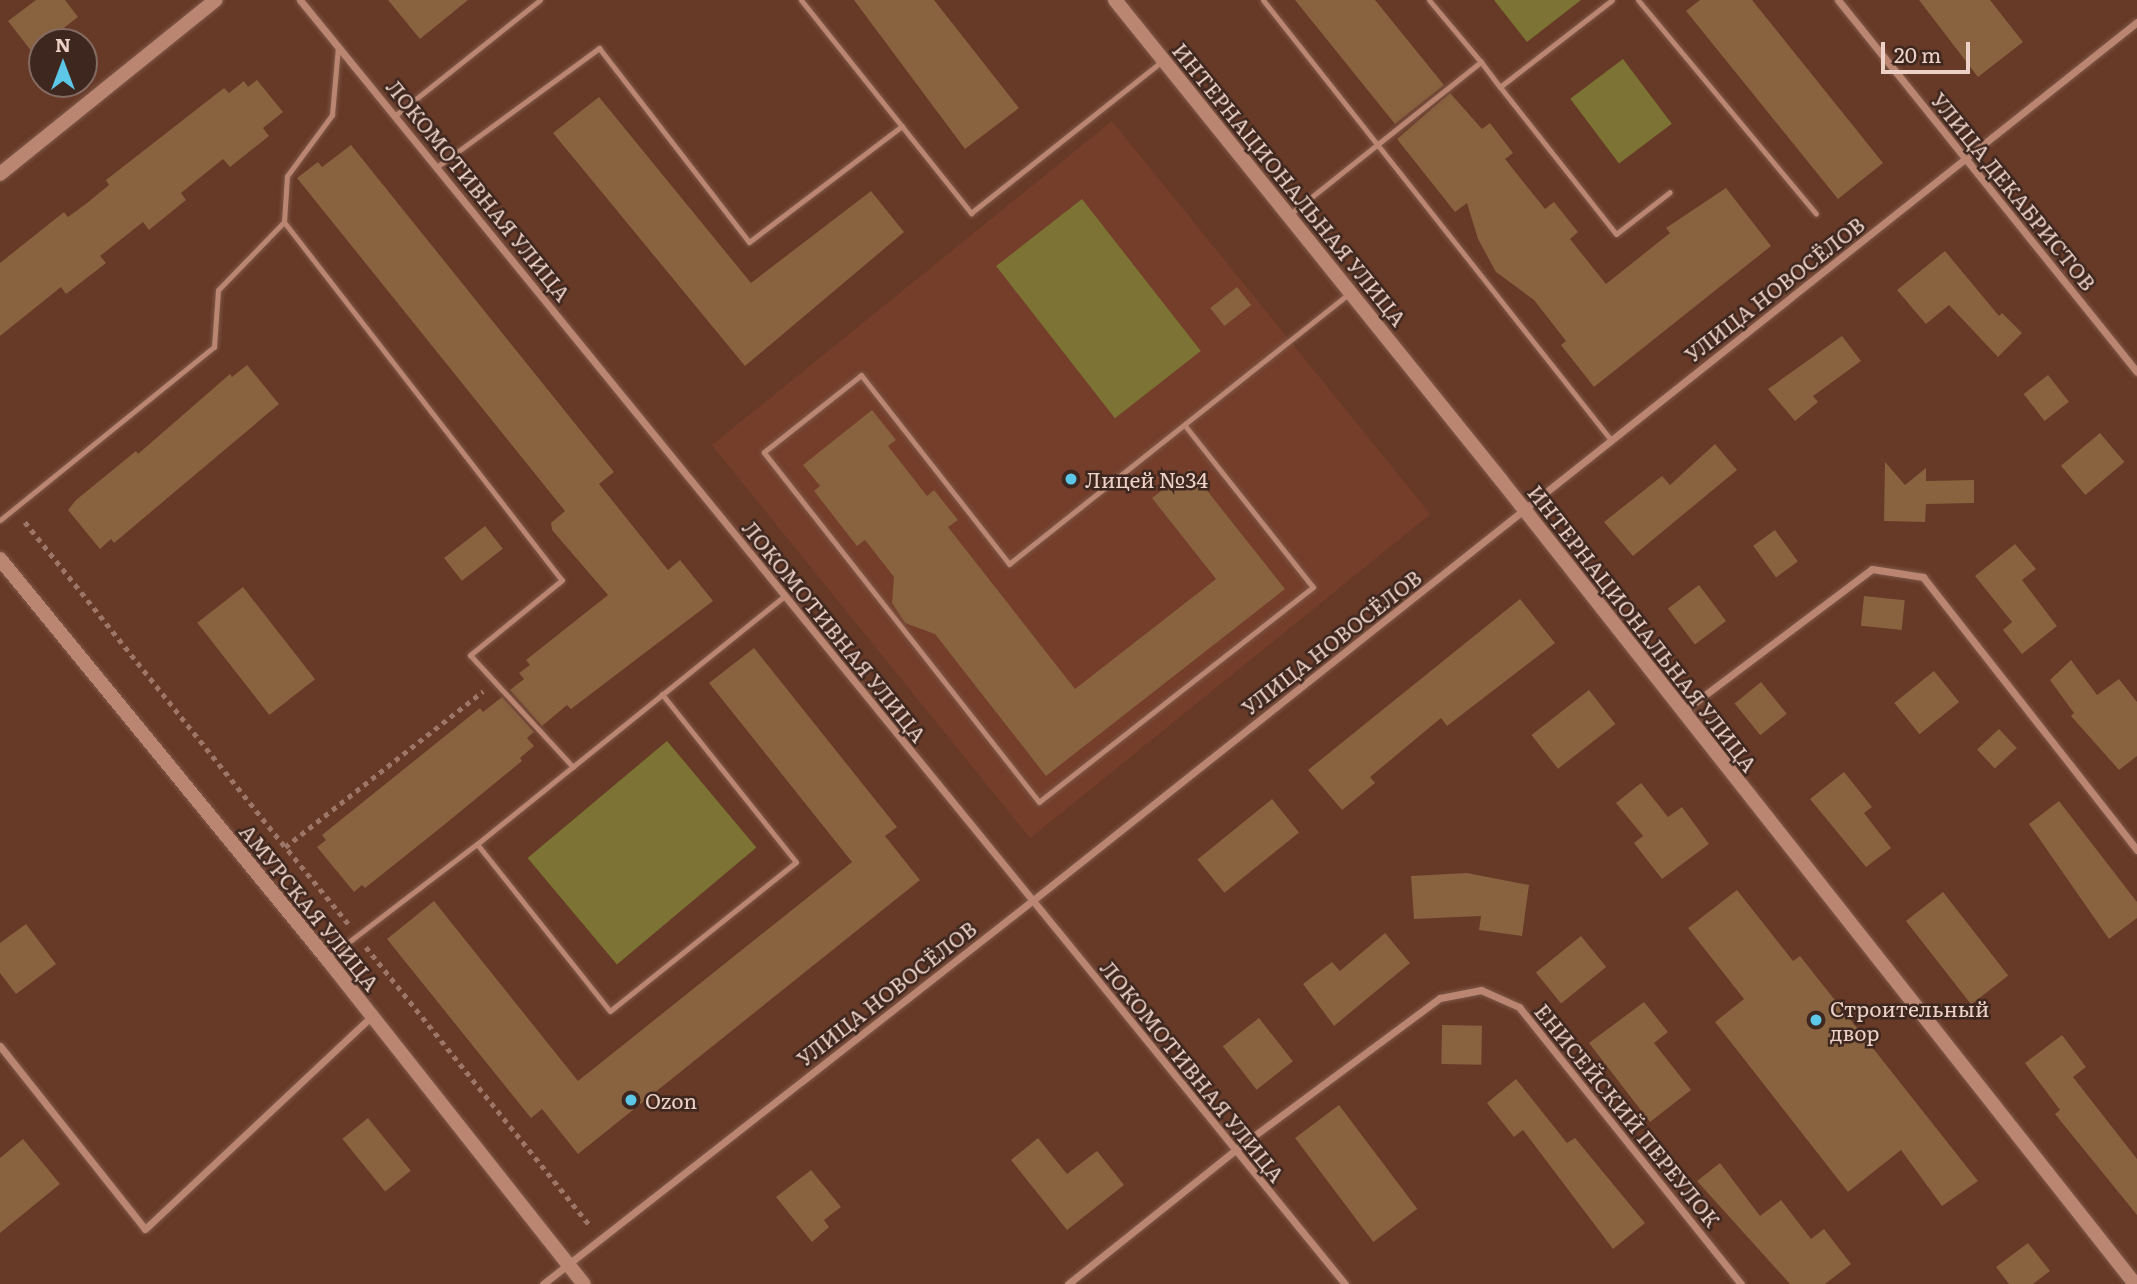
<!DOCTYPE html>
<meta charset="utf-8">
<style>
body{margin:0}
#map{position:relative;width:2137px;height:1284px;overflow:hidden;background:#673927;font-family:Literata,serif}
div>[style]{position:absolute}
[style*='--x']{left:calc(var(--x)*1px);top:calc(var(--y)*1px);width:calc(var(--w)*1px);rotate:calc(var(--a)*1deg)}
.built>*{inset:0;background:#743e2a;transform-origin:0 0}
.green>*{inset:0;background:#7c7334;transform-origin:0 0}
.building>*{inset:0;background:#89623f;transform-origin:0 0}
.path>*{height:4.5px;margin-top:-2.25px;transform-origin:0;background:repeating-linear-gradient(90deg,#9d7667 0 5px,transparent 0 10px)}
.roads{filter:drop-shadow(0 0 2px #7e5848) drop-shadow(0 0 2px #7e5848)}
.lane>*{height:5px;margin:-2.5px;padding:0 2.5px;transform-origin:2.5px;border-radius:2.5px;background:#ba8672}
.street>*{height:7px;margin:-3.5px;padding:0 3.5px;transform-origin:3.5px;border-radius:3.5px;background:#ba8672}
.secondary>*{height:14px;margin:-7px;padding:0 7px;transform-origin:7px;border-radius:7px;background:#ba8672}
.dots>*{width:19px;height:19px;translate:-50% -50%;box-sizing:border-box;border:4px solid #3d271f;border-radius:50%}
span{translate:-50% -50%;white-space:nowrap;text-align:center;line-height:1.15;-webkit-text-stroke:5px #3d271f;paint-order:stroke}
.street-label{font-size:21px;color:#eed1c6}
.poi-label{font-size:21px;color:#eed1c6}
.left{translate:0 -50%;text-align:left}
.north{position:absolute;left:28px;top:28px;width:70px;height:70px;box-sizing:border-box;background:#3d271f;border:2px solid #846b62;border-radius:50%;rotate:0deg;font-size:19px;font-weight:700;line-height:28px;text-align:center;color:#eed1c6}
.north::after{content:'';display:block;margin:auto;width:24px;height:32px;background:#5dc7e8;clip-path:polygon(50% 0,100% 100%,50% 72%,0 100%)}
.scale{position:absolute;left:1881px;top:42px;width:89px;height:32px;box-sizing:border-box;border:4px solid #eed1c6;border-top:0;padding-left:9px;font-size:21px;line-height:24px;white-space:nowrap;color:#eed1c6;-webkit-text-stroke:5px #3d271f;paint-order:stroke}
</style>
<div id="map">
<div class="built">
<div style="left:1112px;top:121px;width:506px;height:515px;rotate:51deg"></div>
</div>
<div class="green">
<div style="clip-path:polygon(1494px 0,1581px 0,1527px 42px)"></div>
<div style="left:1623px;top:59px;width:81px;height:66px;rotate:53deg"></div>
<div style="left:1082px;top:199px;width:193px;height:109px;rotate:52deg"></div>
<div style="left:667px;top:741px;width:139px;height:182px;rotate:50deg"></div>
</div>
<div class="building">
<div style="clip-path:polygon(36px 0,65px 0,78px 17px,32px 52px,8px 21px)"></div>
<div style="clip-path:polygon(388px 0,468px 0,420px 39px)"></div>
<div style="clip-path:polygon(854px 0,934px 0,1019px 108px,965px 149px)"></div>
<div style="clip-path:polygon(1295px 0,1375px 0,1444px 85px,1395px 124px)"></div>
<div style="clip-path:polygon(1700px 0,1752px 0,1883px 163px,1838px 199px,1686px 11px)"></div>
<div style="clip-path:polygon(1919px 0,1990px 0,2023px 42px,1978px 77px)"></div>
<div style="clip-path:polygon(257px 80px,283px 112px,263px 128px,269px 136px,230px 167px,223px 159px,181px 193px,186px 200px,149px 230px,143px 222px,100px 256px,106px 263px,66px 294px,61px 287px,0 336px,0 263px,64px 212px,68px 217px,87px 203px,109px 185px,106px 180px,224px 88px,229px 93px,244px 81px,248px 87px)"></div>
<div style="clip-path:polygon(1450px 93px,1482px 129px,1490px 123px,1513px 153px,1505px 159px,1545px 209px,1554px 202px,1578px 232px,1570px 239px,1606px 284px,1670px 233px,1666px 228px,1726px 188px,1771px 246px,1594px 387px,1561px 345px,1566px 341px,1534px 300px,1496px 272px,1478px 239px,1467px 203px,1455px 212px,1397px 139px)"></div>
<div style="clip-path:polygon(599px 97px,751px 283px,871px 191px,904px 232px,745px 366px,553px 133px)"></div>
<div style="clip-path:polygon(351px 145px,614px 472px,599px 484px,668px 570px,680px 560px,713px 601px,571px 709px,567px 705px,542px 726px,510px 690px,524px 679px,519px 673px,530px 665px,526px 660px,608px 595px,552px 530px,551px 523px,565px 511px,297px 178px,318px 162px,322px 167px)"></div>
<div style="clip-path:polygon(1945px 251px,1999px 316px,2002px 313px,2022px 333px,1998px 357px,1949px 305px,1926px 324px,1897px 290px)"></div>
<div style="left:1237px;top:287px;width:23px;height:34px;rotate:52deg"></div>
<div style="clip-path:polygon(1842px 336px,1861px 361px,1813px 396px,1818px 402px,1795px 421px,1768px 389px)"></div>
<div style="clip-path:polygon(247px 365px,279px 404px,114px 543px,111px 539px,100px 549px,68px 510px,76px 500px,136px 451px,138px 454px,230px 374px,232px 377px)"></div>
<div style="left:2048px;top:375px;width:34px;height:31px;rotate:52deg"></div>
<div style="clip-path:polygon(872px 410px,896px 440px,888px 446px,927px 496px,934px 490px,958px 520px,948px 527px,1075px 689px,1216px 579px,1152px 498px,1190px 469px,1285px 589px,1046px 776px,935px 634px,905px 623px,892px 603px,894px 577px,865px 540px,857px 546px,814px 491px,820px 486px,803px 465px)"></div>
<div style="left:2100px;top:433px;width:38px;height:51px;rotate:50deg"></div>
<div style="clip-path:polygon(1715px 444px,1737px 470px,1633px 556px,1604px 522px,1662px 476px,1670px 485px)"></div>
<div style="clip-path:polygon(1885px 462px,1905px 485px,1926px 468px,1926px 481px,1974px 480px,1974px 503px,1926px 504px,1925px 522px,1884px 521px)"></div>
<div style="left:485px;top:526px;width:29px;height:52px;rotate:52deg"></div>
<div style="left:1775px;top:530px;width:39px;height:27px;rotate:54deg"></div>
<div style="clip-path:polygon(2015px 544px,2036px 569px,2022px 580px,2057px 626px,2022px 654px,2003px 630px,2012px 622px,1975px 576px)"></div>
<div style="left:1699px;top:585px;width:45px;height:39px;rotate:53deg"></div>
<div style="left:243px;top:587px;width:117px;height:58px;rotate:52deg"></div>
<div style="left:1864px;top:596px;width:41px;height:30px;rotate:6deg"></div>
<div style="clip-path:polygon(1520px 599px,1555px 643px,1447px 726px,1441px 718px,1370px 777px,1375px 783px,1342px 810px,1308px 770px)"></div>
<div style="clip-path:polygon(754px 648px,897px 827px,885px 836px,920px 880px,578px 1154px,542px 1109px,531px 1118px,387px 939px,434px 901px,578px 1081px,852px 862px,709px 683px)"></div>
<div style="clip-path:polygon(2071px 660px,2097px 695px,2119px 679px,2137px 702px,2137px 756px,2119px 770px,2071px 716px,2074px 713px,2050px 680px)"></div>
<div style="left:1934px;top:671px;width:40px;height:51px;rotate:51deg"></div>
<div style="left:1761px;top:682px;width:41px;height:34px;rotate:51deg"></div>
<div style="left:1589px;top:690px;width:43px;height:73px;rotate:52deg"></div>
<div style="clip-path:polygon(502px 697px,534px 732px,527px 738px,534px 746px,520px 758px,522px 761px,439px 829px,365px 888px,362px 885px,354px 892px,317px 847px,326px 840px,322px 835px,480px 708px,483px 712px)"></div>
<div style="left:1999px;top:729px;width:26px;height:30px;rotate:47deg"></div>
<div style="clip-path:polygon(1844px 772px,1872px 807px,1864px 813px,1891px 848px,1866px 867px,1810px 799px)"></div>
<div style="clip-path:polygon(1641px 783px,1668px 817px,1682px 807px,1709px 844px,1662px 879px,1634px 843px,1643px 836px,1616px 803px)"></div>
<div style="left:1272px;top:799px;width:43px;height:96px;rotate:51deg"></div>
<div style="clip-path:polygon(2059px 801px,2137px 902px,2137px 918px,2109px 939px,2029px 824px)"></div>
<div style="clip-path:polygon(1467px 873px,1529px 885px,1522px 936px,1479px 930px,1481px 916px,1414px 919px,1411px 876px)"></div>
<div style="clip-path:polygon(1737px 890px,1793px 961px,1800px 956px,1978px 1181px,1942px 1206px,1901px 1150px,1848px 1192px,1715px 1022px,1744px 999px,1688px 928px)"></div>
<div style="left:1943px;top:892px;width:106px;height:47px;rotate:52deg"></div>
<div style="clip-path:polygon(26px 924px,56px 964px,16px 994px,0 973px,0 943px)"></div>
<div style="clip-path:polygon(1385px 933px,1410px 963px,1334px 1026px,1303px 984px,1332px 962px,1340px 971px)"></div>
<div style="left:1581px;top:936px;width:40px;height:58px;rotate:51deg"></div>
<div style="clip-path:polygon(1644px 1002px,1668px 1032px,1654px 1043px,1691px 1090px,1650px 1122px,1589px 1043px)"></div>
<div style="left:1259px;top:1018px;width:55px;height:46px;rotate:52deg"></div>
<div style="left:1442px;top:1025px;width:40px;height:39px;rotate:1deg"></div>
<div style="clip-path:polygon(2062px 1035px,2086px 1067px,2073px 1077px,2137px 1159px,2137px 1215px,2055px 1114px,2060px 1110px,2025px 1063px)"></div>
<div style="clip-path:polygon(1516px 1079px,1567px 1143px,1575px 1138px,1645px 1223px,1613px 1249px,1523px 1130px,1514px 1137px,1487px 1103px)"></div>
<div style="left:1339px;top:1105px;width:130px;height:55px;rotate:53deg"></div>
<div style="left:368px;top:1118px;width:68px;height:33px;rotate:51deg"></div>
<div style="clip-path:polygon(1038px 1138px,1067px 1174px,1097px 1151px,1124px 1185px,1067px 1230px,1011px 1160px)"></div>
<div style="clip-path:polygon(23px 1139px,60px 1184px,0 1233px,0 1158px)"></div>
<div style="clip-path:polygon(1720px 1163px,1760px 1216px,1781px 1200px,1811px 1239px,1824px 1229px,1851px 1264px,1825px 1284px,1790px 1284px,1697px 1181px)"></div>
<div style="clip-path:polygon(811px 1170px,841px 1207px,824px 1220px,829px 1227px,812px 1242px,776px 1197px)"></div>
<div style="clip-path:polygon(2028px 1243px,2050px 1271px,2033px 1284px,2009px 1284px,1996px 1267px)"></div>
</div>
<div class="path">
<div style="--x:25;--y:522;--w:416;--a:51.3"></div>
<div style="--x:348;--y:924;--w:99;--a:-129.3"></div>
<div style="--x:285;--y:847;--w:252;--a:-38.2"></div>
<div style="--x:366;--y:947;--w:359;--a:51.2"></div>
</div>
<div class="roads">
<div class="lane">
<div style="--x:801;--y:0;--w:273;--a:51.4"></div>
<div style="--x:971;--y:213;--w:243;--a:-38.5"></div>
<div style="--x:1263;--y:0;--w:561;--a:51.66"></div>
<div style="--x:1429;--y:0;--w:81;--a:50"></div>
<div style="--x:1612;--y:0;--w:142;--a:142.2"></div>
<div style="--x:1500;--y:87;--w:187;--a:51.7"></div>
<div style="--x:1616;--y:234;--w:68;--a:-37.9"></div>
<div style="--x:1638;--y:0;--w:278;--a:50.2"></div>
<div style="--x:397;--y:114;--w:183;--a:-38.6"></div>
<div style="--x:438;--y:166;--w:200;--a:-36.2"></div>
<div style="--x:599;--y:48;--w:245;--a:52.3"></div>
<div style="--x:749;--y:242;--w:192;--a:-37.2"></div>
<div style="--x:1289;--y:215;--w:246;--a:-38.6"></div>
<div style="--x:1481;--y:62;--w:31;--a:53"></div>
<div style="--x:284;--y:222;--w:453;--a:52.2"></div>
<div style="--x:562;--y:580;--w:119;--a:140.8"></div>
<div style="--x:470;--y:655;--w:152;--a:47.4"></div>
<div style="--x:1186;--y:427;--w:204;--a:51.6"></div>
<div style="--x:1313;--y:587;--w:348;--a:141.9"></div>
<div style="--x:1039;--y:802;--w:445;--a:-128.2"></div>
<div style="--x:764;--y:452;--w:124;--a:-38.4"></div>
<div style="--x:861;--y:375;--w:240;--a:51.9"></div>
<div style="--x:1009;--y:564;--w:436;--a:-38.5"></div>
<div style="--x:0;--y:520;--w:275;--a:-39"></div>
<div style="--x:214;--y:347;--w:57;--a:-86"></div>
<div style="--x:218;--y:290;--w:95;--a:-45.9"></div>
<div style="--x:284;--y:222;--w:46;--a:-86.3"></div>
<div style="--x:287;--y:176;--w:76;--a:-53.6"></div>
<div style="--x:332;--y:115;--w:68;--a:-85"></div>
<div style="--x:477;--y:844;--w:213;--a:51.5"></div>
<div style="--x:610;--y:1011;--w:238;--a:-38.7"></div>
<div style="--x:796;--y:862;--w:215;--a:-128.6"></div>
<div style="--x:329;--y:957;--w:186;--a:-37.4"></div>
<div style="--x:477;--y:844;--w:395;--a:-38.9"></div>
</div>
<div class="street">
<div style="--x:300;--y:0;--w:1656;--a:50.86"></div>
<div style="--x:1838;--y:0;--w:477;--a:51.2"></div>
<div style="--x:1681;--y:713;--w:239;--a:-37"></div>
<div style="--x:1872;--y:569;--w:52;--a:8.9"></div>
<div style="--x:1923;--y:577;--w:347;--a:51.9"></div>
<div style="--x:0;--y:1046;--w:233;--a:51.6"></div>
<div style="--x:145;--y:1229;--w:310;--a:-43.2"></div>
<div style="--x:543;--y:1284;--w:621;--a:-38.07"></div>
<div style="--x:1032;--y:901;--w:1412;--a:-38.5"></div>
<div style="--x:1068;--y:1284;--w:214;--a:-38.7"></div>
<div style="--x:1235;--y:1150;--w:255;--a:-36.6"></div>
<div style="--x:1440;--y:998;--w:42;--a:-11"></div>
<div style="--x:1481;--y:990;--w:42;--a:24.1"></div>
<div style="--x:1519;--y:1007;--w:355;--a:51.3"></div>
</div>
<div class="secondary">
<div style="--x:1115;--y:0;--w:616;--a:51.19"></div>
<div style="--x:1501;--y:480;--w:1024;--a:51.74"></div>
<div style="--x:0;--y:174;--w:277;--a:-38.9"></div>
<div style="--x:0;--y:559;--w:517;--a:50.73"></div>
<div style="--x:327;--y:959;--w:414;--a:51.7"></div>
</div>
</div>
<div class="dots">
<div style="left:1071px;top:479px;background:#5dc7e8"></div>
<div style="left:1816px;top:1020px;background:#5dc7e8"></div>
<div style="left:631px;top:1100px;background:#5dc7e8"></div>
</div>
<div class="street-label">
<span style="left:1290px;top:184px;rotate:51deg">ИНТЕРНАЦИОНАЛЬНАЯ УЛИЦА</span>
<span style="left:479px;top:190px;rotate:51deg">ЛОКОМОТИВНАЯ УЛИЦА</span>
<span style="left:2014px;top:191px;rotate:51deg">УЛИЦА ДЕКАБРИСТОВ</span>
<span style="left:1774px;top:289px;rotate:-38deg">УЛИЦА НОВОСЁЛОВ</span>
<span style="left:1643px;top:628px;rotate:52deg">ИНТЕРНАЦИОНАЛЬНАЯ УЛИЦА</span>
<span style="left:835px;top:631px;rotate:51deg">ЛОКОМОТИВНАЯ УЛИЦА</span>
<span style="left:1331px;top:642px;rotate:-38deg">УЛИЦА НОВОСЁЛОВ</span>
<span style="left:310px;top:907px;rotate:51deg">АМУРСКАЯ УЛИЦА</span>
<span style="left:886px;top:993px;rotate:-38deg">УЛИЦА НОВОСЁЛОВ</span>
<span style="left:1193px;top:1071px;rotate:51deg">ЛОКОМОТИВНАЯ УЛИЦА</span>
<span style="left:1628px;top:1115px;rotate:51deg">ЕНИСЕЙСКИЙ ПЕРЕУЛОК</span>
</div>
<div class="poi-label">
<span class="left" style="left:1085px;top:479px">Лицей №34</span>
<span class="left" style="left:1830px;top:1020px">Строительный<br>двор</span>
<span class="left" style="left:645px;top:1100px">Ozon</span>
</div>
<div class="north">N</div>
<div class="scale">20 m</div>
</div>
